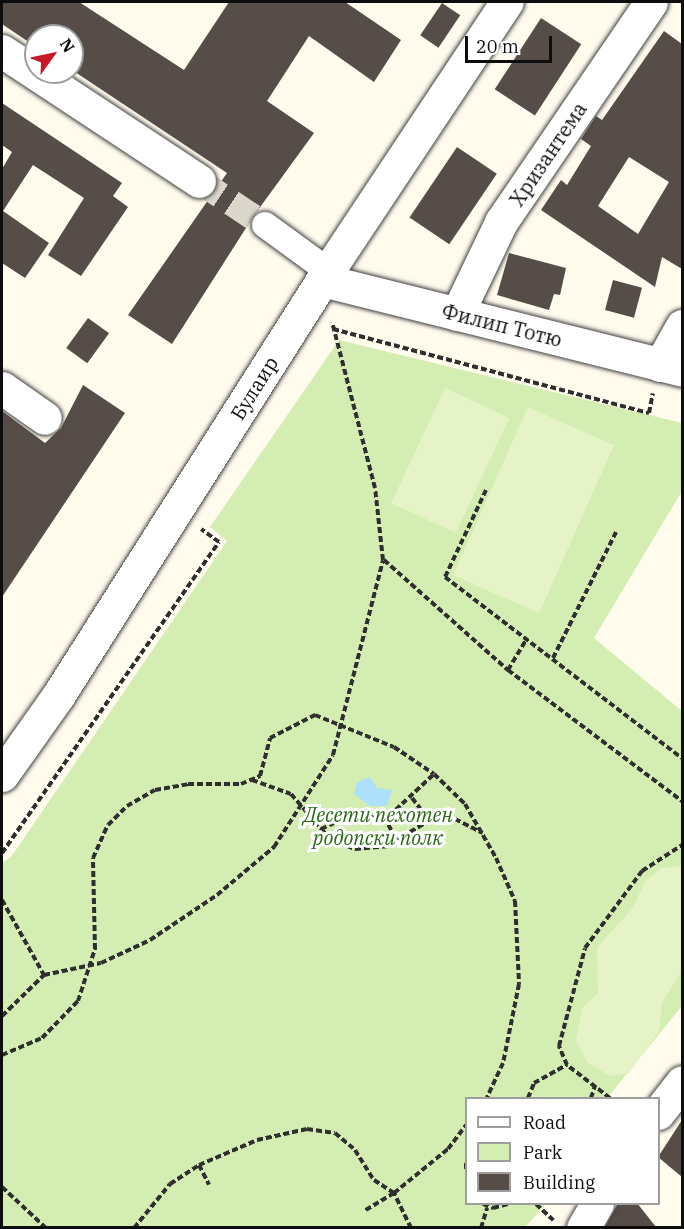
<!DOCTYPE html>
<meta charset="utf-8">
<style>
body{margin:0}
#map{position:relative;width:684px;height:1229px;overflow:hidden;background:#fffbed;font-family:"IBM Plex Serif",serif}
div>[style]{position:absolute}
[style*='--x']{left:calc(var(--x)*1px);top:calc(var(--y)*1px);width:calc(var(--w)*1px);rotate:calc(var(--a)*1deg)}
.green>*{inset:0;background:#d4edb3}
.pitch>*{inset:0;background:#e6f3c6;transform-origin:0 0}
.water>*{inset:0;background:#ade1fb}
.building>*{inset:0;background:#574d48;transform-origin:0 0}
.pedestrian-tunnel>*{height:26px;margin-top:-13px;transform-origin:0;background:repeating-linear-gradient(90deg,#dbd7cb 0 26px,transparent 0 39px)}
.path>*{height:4px;margin-top:-2px;transform-origin:0;background:repeating-linear-gradient(90deg,#2f2f2f 0 6px,transparent 0 9px)}
.roads{filter:drop-shadow(0 0 2px #404040) drop-shadow(0 0 2px #404040)}
.pedestrian>*{height:26px;margin:-13px;padding:0 13px;transform-origin:13px;border-radius:13px;background:#fff}
.minor>*{height:33px;margin:-16.5px;padding:0 16.5px;transform-origin:16.5px;border-radius:16.5px;background:#fff}
span{translate:-50% -50%;white-space:nowrap;text-align:center;line-height:1.15;-webkit-text-stroke:6px #fff;paint-order:stroke}
.street-label{font-size:20px;color:#0d0d0d}
.park-label{font-size:20px;color:#2c6a18;font-style:italic}
.frame{position:absolute;inset:0;border:3px solid #0d0d0d;pointer-events:none}
.legend{position:absolute;left:465px;top:1097px;width:195px;height:108px;box-sizing:border-box;background:#fff;border:2px solid #9e9e9e;margin:0;padding:8px 10px;list-style:none;font-size:18px;color:#0d0d0d}
.legend li{display:flex;align-items:center;gap:12px;height:30px}
.legend b{width:30px;border:2px solid #9e9e9e}
.north{position:absolute;left:24px;top:24px;width:60px;height:60px;box-sizing:border-box;background:#fff;border:2px solid #9e9e9e;border-radius:50%;rotate:57deg;font-size:16px;font-weight:700;line-height:24px;text-align:center;color:#0d0d0d}
.north::after{content:'';display:block;margin:auto;width:21px;height:27px;background:#c91929;clip-path:polygon(50% 0,100% 100%,50% 72%,0 100%)}
.scale{position:absolute;left:465px;top:36px;width:87px;height:27px;box-sizing:border-box;border:3px solid #0d0d0d;border-top:0;padding-left:8px;font-size:18px;line-height:21px;white-space:nowrap;color:#0d0d0d;-webkit-text-stroke:4px #fff;paint-order:stroke}
</style>
<div id="map">
<div class="green">
<div style="clip-path:polygon(339px 340px,682px 423px,682px 491px,594px 638px,682px 711px,682px 1006px,607px 1098px,466px 1098px,466px 1204px,546px 1204px,525px 1227px,2px 1227px,2px 863px,11px 857px,227px 541px,210px 527px)"></div>
</div>
<div class="pitch">
<div style="left:445px;top:388px;width:71px;height:127px;rotate:25deg"></div>
<div style="left:528px;top:407px;width:94px;height:184px;rotate:24deg"></div>
<div style="clip-path:polygon(682px 866px,682px 970px,662px 1003px,659px 1031px,629px 1073px,610px 1076px,588px 1063px,576px 1041px,582px 1008px,598px 993px,597px 947px,633px 908px,644px 883px,661px 868px)"></div>
</div>
<div class="water">
<div style="clip-path:polygon(370px 777px,377px 788px,392px 790px,387px 806px,370px 806px,354px 794px,357px 782px)"></div>
</div>
<div class="building">
<div style="clip-path:polygon(2px 2px,79px 2px,184px 70px,229px 2px,345px 2px,401px 40px,374px 82px,309px 36px,267px 101px,314px 133px,253px 217px,172px 344px,128px 315px,227px 173px,72px 70px,72px 36px,36px 36px,36px 47px,2px 24px)"></div>
<div style="left:442px;top:3px;width:22px;height:39px;rotate:34deg"></div>
<div style="left:541px;top:18px;width:48px;height:85px;rotate:33deg"></div>
<div style="clip-path:polygon(evenodd,664px 31px,682px 44px,682px 269px,662px 257px,655px 287px,541px 210px,561px 180px,567px 185px,591px 146px,581px 139px,596px 116px,602px 120px,664px 31px,629px 157px,669px 182px,638px 234px,598px 206px,629px 157px)"></div>
<div style="clip-path:polygon(2px 103px,122px 183px,113px 196px,128px 207px,81px 276px,48px 255px,84px 198px,33px 165px,3px 211px,49px 243px,25px 278px,2px 263px,2px 169px,12px 152px,2px 145px)"></div>
<div style="left:457px;top:147px;width:48px;height:85px;rotate:34deg"></div>
<div style="clip-path:polygon(509px 253px,566px 268px,560px 295px,554px 294px,549px 310px,497px 295px)"></div>
<div style="left:613px;top:280px;width:30px;height:31px;rotate:15deg"></div>
<div style="left:88px;top:318px;width:26px;height:37px;rotate:36deg"></div>
<div style="clip-path:polygon(83px 385px,125px 413px,2px 597px,2px 411px,45px 443px,61px 428px)"></div>
<div style="clip-path:polygon(682px 1120px,682px 1177px,658px 1157px)"></div>
<div style="clip-path:polygon(618px 1203px,637px 1203px,656px 1227px,605px 1227px)"></div>
</div>
<div class="pedestrian-tunnel">
<div style="--x:199;--y:181;--w:79;--a:33.7"></div>
</div>
<div class="path">
<div style="--x:333;--y:329;--w:327;--a:14.9"></div>
<div style="--x:649;--y:413;--w:20;--a:-79"></div>
<div style="--x:486;--y:490;--w:96;--a:115.2"></div>
<div style="--x:445;--y:577;--w:298;--a:37.4"></div>
<div style="--x:384;--y:560;--w:166;--a:41.6"></div>
<div style="--x:508;--y:670;--w:218;--a:37"></div>
<div style="--x:553;--y:658;--w:141;--a:-63.4"></div>
<div style="--x:508;--y:670;--w:37;--a:-59"></div>
<div style="--x:252;--y:780;--w:41;--a:19.7"></div>
<div style="--x:291;--y:794;--w:60;--a:49.1"></div>
<div style="--x:330;--y:839;--w:27;--a:22"></div>
<div style="--x:355;--y:849;--w:32;--a:-5"></div>
<div style="--x:387;--y:846;--w:56;--a:-31.1"></div>
<div style="--x:435;--y:817;--w:20;--a:6"></div>
<div style="--x:455;--y:819;--w:31;--a:27"></div>
<div style="--x:412;--y:798;--w:28;--a:52"></div>
<div style="--x:384;--y:817;--w:26;--a:61"></div>
<div style="--x:321;--y:829;--w:35;--a:-24"></div>
<div style="--x:353;--y:815;--w:36;--a:2"></div>
<div style="--x:389;--y:816;--w:62;--a:-43"></div>
<div style="--x:2;--y:853;--w:379;--a:-55.1"></div>
<div style="--x:219;--y:542;--w:22;--a:-144"></div>
<div style="--x:2;--y:900;--w:86;--a:60.8"></div>
<div style="--x:2;--y:1016;--w:59;--a:-44.3"></div>
<div style="--x:44;--y:975;--w:58;--a:-11.9"></div>
<div style="--x:101;--y:963;--w:54;--a:-25.1"></div>
<div style="--x:150;--y:940;--w:81;--a:-33.9"></div>
<div style="--x:217;--y:895;--w:75;--a:-40.1"></div>
<div style="--x:274;--y:847;--w:109;--a:-57.3"></div>
<div style="--x:333;--y:755;--w:201;--a:-75.6"></div>
<div style="--x:383;--y:560;--w:72;--a:-96.3"></div>
<div style="--x:375;--y:488;--w:171;--a:-104.5"></div>
<div style="--x:2;--y:1055;--w:43;--a:-23"></div>
<div style="--x:42;--y:1038;--w:52;--a:-45.8"></div>
<div style="--x:78;--y:1001;--w:55;--a:-71.9"></div>
<div style="--x:95;--y:949;--w:91;--a:-91.3"></div>
<div style="--x:93;--y:858;--w:36;--a:-66"></div>
<div style="--x:108;--y:825;--w:27;--a:-45"></div>
<div style="--x:127;--y:806;--w:32;--a:-30"></div>
<div style="--x:155;--y:790;--w:34;--a:-10"></div>
<div style="--x:188;--y:784;--w:53;--a:0"></div>
<div style="--x:241;--y:784;--w:21;--a:-23"></div>
<div style="--x:260;--y:776;--w:39;--a:-75"></div>
<div style="--x:270;--y:738;--w:51;--a:-27.1"></div>
<div style="--x:315;--y:715;--w:85;--a:22.1"></div>
<div style="--x:394;--y:747;--w:48;--a:34"></div>
<div style="--x:434;--y:774;--w:43;--a:44.1"></div>
<div style="--x:465;--y:804;--w:62;--a:60.1"></div>
<div style="--x:496;--y:858;--w:47;--a:66.2"></div>
<div style="--x:515;--y:901;--w:83;--a:87.2"></div>
<div style="--x:519;--y:984;--w:81;--a:101.4"></div>
<div style="--x:503;--y:1063;--w:38;--a:115"></div>
<div style="--x:528;--y:1098;--w:16;--a:-68"></div>
<div style="--x:534;--y:1083;--w:38;--a:-29"></div>
<div style="--x:591;--y:1098;--w:13;--a:-72"></div>
<div style="--x:610;--y:1098;--w:54;--a:-142.5"></div>
<div style="--x:567;--y:1065;--w:21;--a:-113"></div>
<div style="--x:559;--y:1046;--w:101;--a:-75.1"></div>
<div style="--x:585;--y:948;--w:96;--a:-53.5"></div>
<div style="--x:642;--y:871;--w:48;--a:-33"></div>
<div style="--x:466;--y:1163;--w:8;--a:90"></div>
<div style="--x:199;--y:1165;--w:22;--a:63"></div>
<div style="--x:2;--y:1187;--w:60;--a:43"></div>
<div style="--x:483;--y:1204;--w:11;--a:22"></div>
<div style="--x:493;--y:1208;--w:16;--a:-15"></div>
<div style="--x:536;--y:1204;--w:26;--a:43"></div>
<div style="--x:134;--y:1228;--w:57;--a:-50.7"></div>
<div style="--x:170;--y:1184;--w:35;--a:-33"></div>
<div style="--x:199;--y:1165;--w:63;--a:-23.3"></div>
<div style="--x:257;--y:1140;--w:51;--a:-12.4"></div>
<div style="--x:307;--y:1129;--w:28;--a:8"></div>
<div style="--x:335;--y:1133;--w:26;--a:40"></div>
<div style="--x:355;--y:1150;--w:36;--a:58"></div>
<div style="--x:374;--y:1180;--w:24;--a:33"></div>
<div style="--x:394;--y:1193;--w:35;--a:149"></div>
<div style="--x:411;--y:1228;--w:39;--a:-116"></div>
<div style="--x:394;--y:1193;--w:70;--a:-39.2"></div>
<div style="--x:448;--y:1149;--w:30;--a:-53"></div>
<div style="--x:481;--y:1228;--w:21;--a:-73"></div>
</div>
<div class="roads">
<div class="pedestrian">
<div style="--x:265;--y:225;--w:78;--a:36.1"></div>
</div>
<div class="minor">
<div style="--x:2;--y:51;--w:236;--a:33.4"></div>
<div style="--x:322;--y:280;--w:371;--a:14"></div>
<div style="--x:457;--y:314;--w:102;--a:-64.4"></div>
<div style="--x:501;--y:222;--w:266;--a:-55.7"></div>
<div style="--x:660;--y:365;--w:45;--a:-60.6"></div>
<div style="--x:2;--y:388;--w:52;--a:34.9"></div>
<div style="--x:2;--y:775;--w:97;--a:-54.7"></div>
<div style="--x:58;--y:696;--w:504;--a:-57.57"></div>
<div style="--x:328;--y:271;--w:323;--a:-56.4"></div>
<div style="--x:658;--y:1113;--w:39;--a:-52"></div>
<div style="--x:583;--y:1228;--w:28;--a:-60"></div>
</div>
</div>
<div class="street-label">
<span style="left:548px;top:154px;rotate:-56deg">Хризантема</span>
<span style="left:502px;top:325px;rotate:14deg">Филип Тотю</span>
<span style="left:254px;top:388px;rotate:-58deg">Булаир</span>
</div>
<div class="park-label">
<span style="left:378px;top:826px">Десети пехотен<br>родопски полк</span>
</div>
<div class="frame"></div>
<ul class="legend">
<li><b style="height:8px;background:#fff"></b>Road</li>
<li><b style="height:16px;background:#d4edb3"></b>Park</li>
<li><b style="height:16px;background:#574d48"></b>Building</li>
</ul>
<div class="north">N</div>
<div class="scale">20 m</div>
</div>
